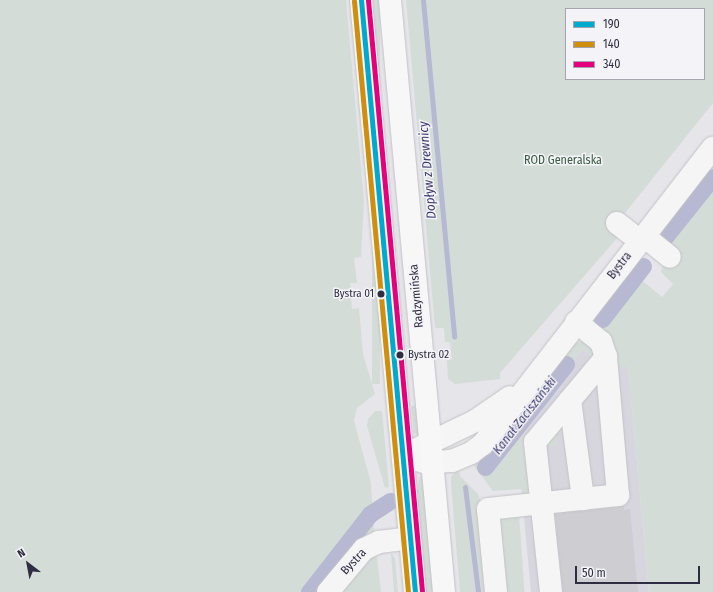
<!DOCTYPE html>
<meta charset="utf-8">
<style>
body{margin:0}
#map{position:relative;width:713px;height:592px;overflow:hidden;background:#e6e5ea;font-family:"Fira Sans Condensed",sans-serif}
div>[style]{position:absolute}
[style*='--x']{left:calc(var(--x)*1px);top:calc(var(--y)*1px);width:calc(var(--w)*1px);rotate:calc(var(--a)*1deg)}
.built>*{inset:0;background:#d7d6de}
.green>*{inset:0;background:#d4dcd8;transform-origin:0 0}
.stream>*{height:5px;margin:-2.5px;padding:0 2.5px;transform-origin:2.5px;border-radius:2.5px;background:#b7b8d2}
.canal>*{height:17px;margin:-8.5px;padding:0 8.5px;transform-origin:8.5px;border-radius:8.5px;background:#b7b8d2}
.building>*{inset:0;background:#cdcdd2}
.roads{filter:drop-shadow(0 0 1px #c3c2c6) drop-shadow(0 0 1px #c3c2c6)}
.minor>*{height:22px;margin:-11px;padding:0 11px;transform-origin:11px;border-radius:11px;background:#f5f5f6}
.major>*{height:22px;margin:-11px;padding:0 11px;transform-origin:11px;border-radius:11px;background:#f7f7f8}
.bus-1>*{height:5px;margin:-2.5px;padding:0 2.5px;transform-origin:2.5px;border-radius:2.5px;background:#00a9ce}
.bus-2>*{height:5px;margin:-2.5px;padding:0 2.5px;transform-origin:2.5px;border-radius:2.5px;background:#cf8e0d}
.bus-3>*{height:5px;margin:-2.5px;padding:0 2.5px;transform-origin:2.5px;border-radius:2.5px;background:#e5007d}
.dots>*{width:11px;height:11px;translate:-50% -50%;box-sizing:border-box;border:2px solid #f4f4f8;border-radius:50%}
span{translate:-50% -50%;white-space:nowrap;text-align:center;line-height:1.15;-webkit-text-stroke:3px #f4f4f8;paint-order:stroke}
.bus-label{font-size:11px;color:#2f2d42}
.right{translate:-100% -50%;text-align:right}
.left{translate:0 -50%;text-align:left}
.park-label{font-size:12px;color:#3c5c44}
.street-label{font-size:12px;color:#2f2d42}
.water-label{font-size:13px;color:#3b3a73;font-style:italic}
.legend{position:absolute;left:565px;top:8px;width:140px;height:72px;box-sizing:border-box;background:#f4f4f8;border:1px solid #a5a4af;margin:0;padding:5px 7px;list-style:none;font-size:12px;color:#2f2d42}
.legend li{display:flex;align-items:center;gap:8px;height:20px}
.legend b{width:20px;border:1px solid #a5a4af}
.north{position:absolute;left:8px;top:544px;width:40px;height:40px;-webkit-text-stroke:3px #f4f4f8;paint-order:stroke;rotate:328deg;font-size:11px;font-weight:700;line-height:16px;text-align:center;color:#2f2d42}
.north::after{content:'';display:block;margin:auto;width:14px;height:18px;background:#2f2d42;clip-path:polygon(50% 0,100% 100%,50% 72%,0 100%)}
.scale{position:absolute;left:575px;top:566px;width:125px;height:18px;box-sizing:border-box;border:2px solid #2f2d42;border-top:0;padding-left:5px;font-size:12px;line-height:14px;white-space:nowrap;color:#2f2d42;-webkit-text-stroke:3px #f4f4f8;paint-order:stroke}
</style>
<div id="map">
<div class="built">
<div style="clip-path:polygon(612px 341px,616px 352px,628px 366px,649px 592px,531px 592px,516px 433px,583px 349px,593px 357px)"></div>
</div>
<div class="green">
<div style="clip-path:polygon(0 0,346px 0,364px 201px,361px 257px,354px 258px,357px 283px,350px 283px,352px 309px,359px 308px,363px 354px,375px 394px,357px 408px,354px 421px,371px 483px,374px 533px,321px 592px,0 592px)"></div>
<div style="left:372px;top:0;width:8px;height:384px"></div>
<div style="clip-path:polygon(evenodd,406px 0,713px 0,713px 103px,617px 223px,618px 237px,500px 373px,500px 379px,455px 384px,448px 379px,447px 360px,452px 359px,450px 342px,445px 342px,444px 328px,435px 328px,406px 0,566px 9px,704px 9px,704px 79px,566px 79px,566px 9px)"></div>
<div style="clip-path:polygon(713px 189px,713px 592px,649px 592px,628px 366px,618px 367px,615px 347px,597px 322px,599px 315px,633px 273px,662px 297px,673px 284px,661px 272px,669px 243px)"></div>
<div style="clip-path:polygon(583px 340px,595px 348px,593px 357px,583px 349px,520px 429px,529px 437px,530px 494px,523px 495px,522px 489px,493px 491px,474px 466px,473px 459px,574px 344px)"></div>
<div style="clip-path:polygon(411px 406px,418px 406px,420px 436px,414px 433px)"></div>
<div style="clip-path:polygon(375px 411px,382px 411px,389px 487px,385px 488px,367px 426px,368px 419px)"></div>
<div style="clip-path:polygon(561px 425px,567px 432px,556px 433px,557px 445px,546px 446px,545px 443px)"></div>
<div style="clip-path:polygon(458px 468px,460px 476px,478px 494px,481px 502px,489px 592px,460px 592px,451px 484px,451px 477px)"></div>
<div style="clip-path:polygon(422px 474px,435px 592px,426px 592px,417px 491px,419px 478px)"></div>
<div style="left:519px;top:514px;width:78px;height:21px;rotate:86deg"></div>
<div style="clip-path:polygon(376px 549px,381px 592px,340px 592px)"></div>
<div style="clip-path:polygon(391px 553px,395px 558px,398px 592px,394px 592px)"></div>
</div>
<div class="stream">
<div style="--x:423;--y:0;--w:338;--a:84.7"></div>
<div style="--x:465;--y:487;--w:106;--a:82.9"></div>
</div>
<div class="canal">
<div style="--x:665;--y:237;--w:77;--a:-51.3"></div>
<div style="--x:602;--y:319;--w:67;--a:-52.3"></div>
<div style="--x:485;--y:467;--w:131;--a:-51.8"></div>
<div style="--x:309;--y:592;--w:99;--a:-52"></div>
<div style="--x:370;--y:514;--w:24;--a:-33"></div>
</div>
<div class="building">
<div style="clip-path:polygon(624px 506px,624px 510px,630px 509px,638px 592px,563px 592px,555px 514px)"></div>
</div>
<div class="roads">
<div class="minor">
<div style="--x:617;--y:223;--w:29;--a:38"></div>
<div style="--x:644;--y:236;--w:33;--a:39"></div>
<div style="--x:570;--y:400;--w:100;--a:82.5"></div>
<div style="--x:415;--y:450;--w:67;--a:-25.8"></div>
<div style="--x:475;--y:421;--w:42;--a:-34.4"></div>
<div style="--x:403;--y:456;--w:25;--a:16"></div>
<div style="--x:427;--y:463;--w:25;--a:-5"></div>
<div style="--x:452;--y:461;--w:21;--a:-23"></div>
<div style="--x:471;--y:453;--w:15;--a:-37"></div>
<div style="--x:483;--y:444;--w:375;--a:-52.2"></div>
<div style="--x:328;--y:592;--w:56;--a:-50.1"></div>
<div style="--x:364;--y:549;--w:17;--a:-25"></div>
<div style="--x:379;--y:542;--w:31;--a:-7"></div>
<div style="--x:496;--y:592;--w:83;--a:-95.5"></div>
<div style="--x:488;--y:509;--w:131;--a:-6.1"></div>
<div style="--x:618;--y:495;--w:139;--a:-95"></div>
<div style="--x:551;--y:592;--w:151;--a:-96.1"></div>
<div style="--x:535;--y:442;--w:111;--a:-50.1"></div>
<div style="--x:606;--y:357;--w:16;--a:-108"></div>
<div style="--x:601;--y:342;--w:32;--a:-141"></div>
</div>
<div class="major">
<div style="--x:361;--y:0;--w:594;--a:84.79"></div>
<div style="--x:390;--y:0;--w:594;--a:84.79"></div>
</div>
</div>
<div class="bus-1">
<div style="--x:361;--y:0;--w:594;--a:84.79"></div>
</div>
<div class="bus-2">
<div style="--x:354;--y:1;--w:593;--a:84.78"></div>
</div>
<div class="bus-3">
<div style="--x:368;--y:0;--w:593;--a:84.78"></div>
</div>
<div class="dots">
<div style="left:381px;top:294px;background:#2f2d42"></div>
<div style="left:400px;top:355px;background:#2f2d42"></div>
</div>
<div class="bus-label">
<span class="right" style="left:374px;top:294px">Bystra 01</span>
<span class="left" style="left:408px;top:355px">Bystra 02</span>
</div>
<div class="park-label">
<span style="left:563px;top:161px">ROD Generalska</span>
</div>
<div class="street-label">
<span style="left:620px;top:266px;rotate:-52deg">Bystra</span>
<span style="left:417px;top:296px;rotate:-95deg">Radzymińska</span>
<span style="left:354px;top:562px;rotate:-47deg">Bystra</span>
</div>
<div class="water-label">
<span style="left:428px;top:170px;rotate:-95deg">Dopływ z Drewnicy</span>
<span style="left:525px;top:416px;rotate:-52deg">Kanał Zaciszański</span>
</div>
<ul class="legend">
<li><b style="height:5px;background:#00a9ce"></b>190</li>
<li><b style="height:5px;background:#cf8e0d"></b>140</li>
<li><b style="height:5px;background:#e5007d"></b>340</li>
</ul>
<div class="north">N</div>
<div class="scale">50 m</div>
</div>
